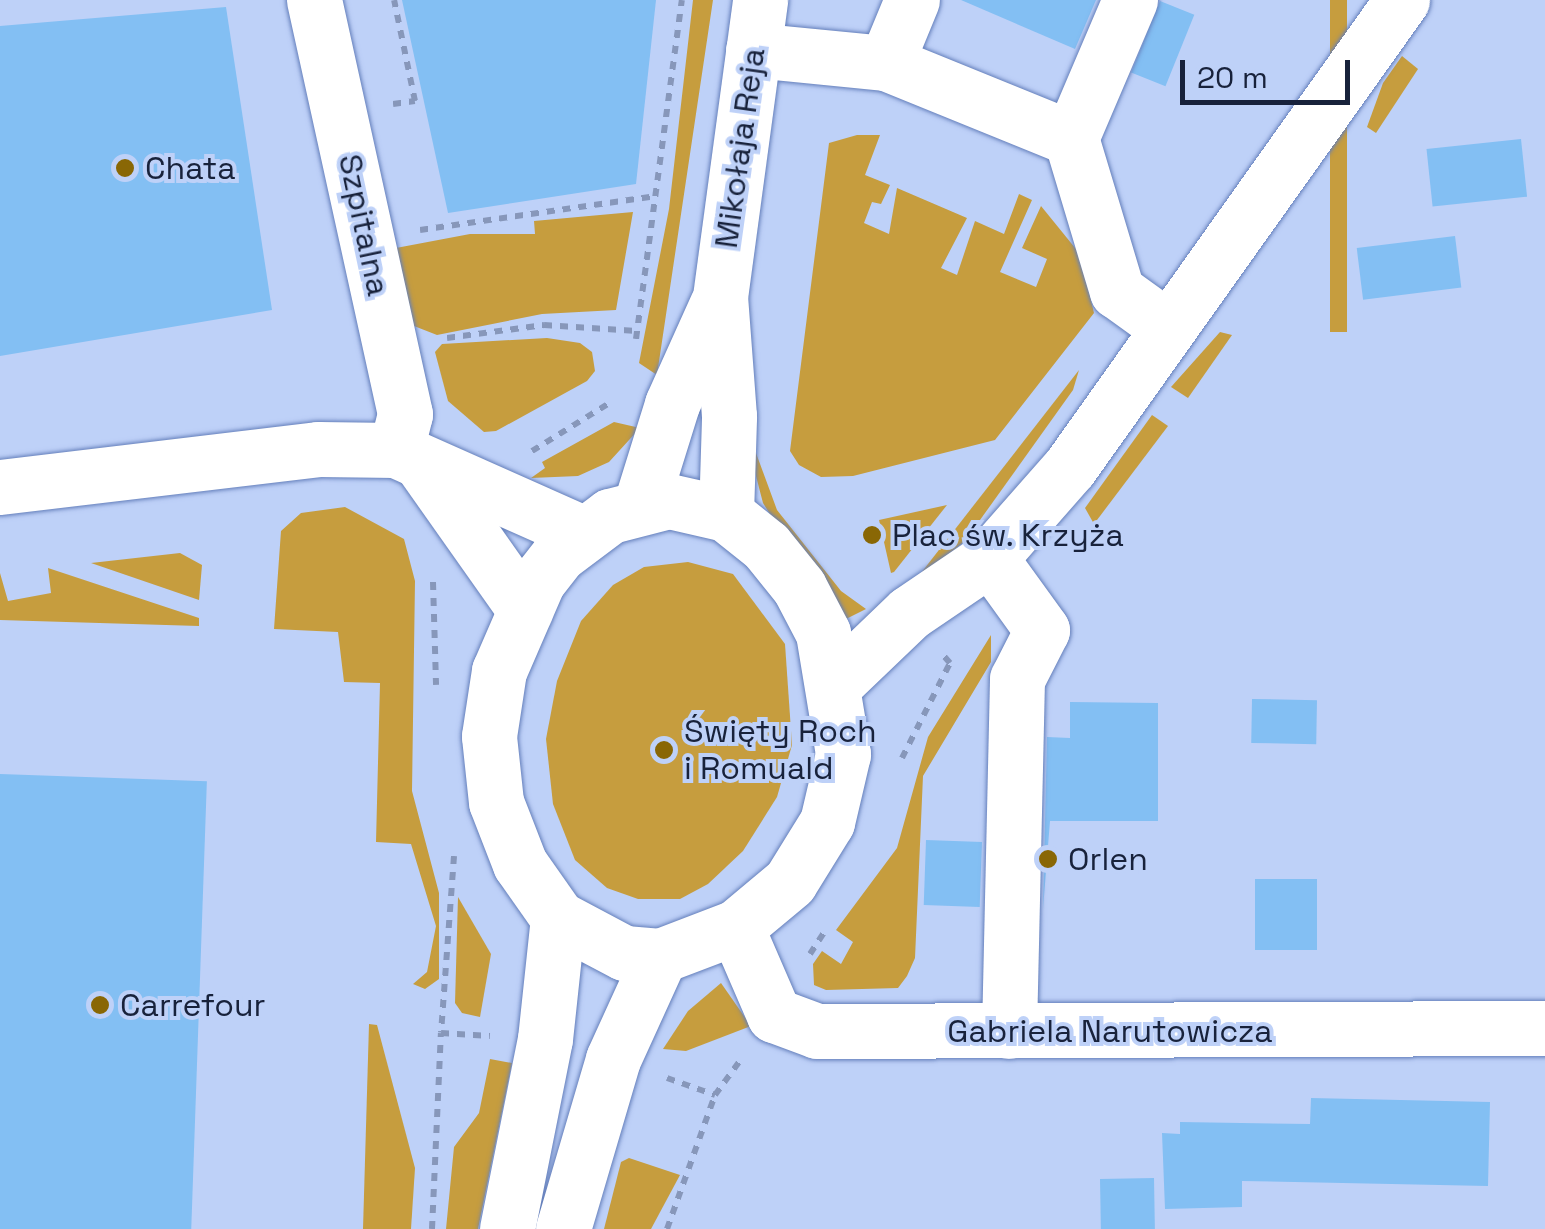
<!DOCTYPE html>
<meta charset="utf-8">
<style>
body{margin:0}
#map{position:relative;width:1545px;height:1229px;overflow:hidden;background:#bed1f8;font-family:"Space Grotesk",sans-serif}
div>[style]{position:absolute}
[style*='--x']{left:calc(var(--x)*1px);top:calc(var(--y)*1px);width:calc(var(--w)*1px);rotate:calc(var(--a)*1deg)}
.green>*{inset:0;background:#c69d3e;transform-origin:0 0}
.building>*{inset:0;background:#83bff3;transform-origin:0 0}
.path>*{height:6px;margin-top:-3px;transform-origin:0;background:repeating-linear-gradient(90deg,#8797ba 0 8px,transparent 0 16px)}
.roads{filter:drop-shadow(0 0 2px #647fbb) drop-shadow(0 0 2px #647fbb)}
.minor>*{height:55px;margin:-27.5px;padding:0 27.5px;transform-origin:27.5px;border-radius:27.5px;background:#fff}
.dots>*{width:28px;height:28px;translate:-50% -50%;box-sizing:border-box;border:5px solid #bed1f8;border-radius:50%}
span{translate:-50% -50%;white-space:nowrap;text-align:center;line-height:1.15;-webkit-text-stroke:8px #bed1f8;paint-order:stroke}
.street-label{font-size:32px;color:#18223b}
.poi-label{font-size:32px;color:#18223b}
.left{translate:0 -50%;text-align:left}
.scale{position:absolute;left:1180px;top:60px;width:170px;height:45px;box-sizing:border-box;border:5px solid #18223b;border-top:0;padding-left:12px;font-size:30px;line-height:35px;white-space:nowrap;color:#18223b;-webkit-text-stroke:8px #bed1f8;paint-order:stroke}
</style>
<div id="map">
<div class="green">
<div style="clip-path:polygon(693px 0,713px 0,657px 375px,639px 363px,669px 209px)"></div>
<div style="left:1330px;top:0;width:17px;height:332px"></div>
<div style="clip-path:polygon(1402px 56px,1418px 69px,1376px 133px,1367px 127px,1383px 83px)"></div>
<div style="clip-path:polygon(857px 135px,880px 135px,865px 175px,890px 185px,881px 204px,872px 202px,864px 223px,889px 234px,897px 188px,967px 218px,941px 268px,957px 275px,975px 221px,1004px 234px,1019px 194px,1032px 200px,1000px 272px,1036px 287px,1047px 259px,1022px 248px,1041px 206px,1080px 254px,1094px 313px,995px 440px,853px 476px,821px 477px,799px 465px,790px 451px,829px 143px)"></div>
<div style="clip-path:polygon(633px 212px,616px 310px,542px 314px,437px 335px,414px 326px,396px 248px,470px 234px,535px 234px,534px 221px)"></div>
<div style="clip-path:polygon(1220px 332px,1232px 335px,1188px 398px,1171px 387px)"></div>
<div style="clip-path:polygon(547px 338px,580px 343px,592px 352px,595px 371px,587px 381px,496px 431px,484px 432px,448px 401px,435px 352px,442px 344px)"></div>
<div style="clip-path:polygon(1079px 370px,1073px 390px,965px 541px,914px 582px)"></div>
<div style="clip-path:polygon(1152px 415px,1168px 426px,1094px 524px,1085px 508px)"></div>
<div style="clip-path:polygon(614px 422px,640px 428px,609px 462px,578px 476px,531px 478px,545px 468px,542px 462px)"></div>
<div style="clip-path:polygon(750px 453px,756px 453px,777px 510px,841px 591px,866px 609px,838px 623px,763px 503px)"></div>
<div style="clip-path:polygon(947px 505px,894px 572px,891px 573px,879px 520px)"></div>
<div style="clip-path:polygon(345px 507px,404px 539px,415px 581px,412px 791px,439px 893px,439px 979px,425px 989px,413px 984px,427px 972px,436px 926px,411px 844px,376px 842px,380px 683px,344px 682px,338px 632px,274px 629px,281px 531px,301px 513px)"></div>
<div style="clip-path:polygon(180px 553px,202px 565px,199px 600px,91px 563px)"></div>
<div style="clip-path:polygon(688px 562px,733px 574px,785px 644px,792px 745px,777px 797px,743px 851px,708px 884px,680px 899px,638px 899px,607px 888px,575px 860px,553px 804px,546px 739px,557px 681px,581px 621px,613px 585px,644px 567px)"></div>
<div style="clip-path:polygon(48px 568px,199px 618px,199px 626px,0 620px,0 573px,8px 601px,51px 593px)"></div>
<div style="clip-path:polygon(991px 635px,991px 662px,923px 776px,915px 958px,907px 976px,898px 988px,826px 990px,814px 985px,813px 964px,822px 951px,841px 964px,853px 942px,836px 930px,897px 848px,928px 737px)"></div>
<div style="clip-path:polygon(458px 897px,491px 954px,480px 1017px,462px 1013px,455px 1003px)"></div>
<div style="clip-path:polygon(721px 983px,751px 1026px,686px 1051px,663px 1049px,688px 1011px)"></div>
<div style="clip-path:polygon(369px 1024px,377px 1025px,415px 1168px,411px 1229px,363px 1229px)"></div>
<div style="clip-path:polygon(490px 1059px,512px 1063px,478px 1229px,446px 1229px,454px 1147px,479px 1113px)"></div>
<div style="clip-path:polygon(629px 1158px,680px 1175px,651px 1229px,604px 1229px,621px 1162px)"></div>
</div>
<div class="building">
<div style="clip-path:polygon(402px 0,656px 0,636px 184px,448px 213px)"></div>
<div style="clip-path:polygon(961px 0,1096px 0,1075px 49px)"></div>
<div style="left:1160px;top:1px;width:37px;height:77px;rotate:22deg"></div>
<div style="clip-path:polygon(226px 7px,272px 310px,0 356px,0 26px)"></div>
<div style="left:1521px;top:139px;width:58px;height:95px;rotate:84deg"></div>
<div style="left:1455px;top:236px;width:52px;height:99px;rotate:83deg"></div>
<div style="left:1252px;top:699px;width:65px;height:44px;rotate:1deg"></div>
<div style="clip-path:polygon(1070px 702px,1158px 703px,1158px 821px,1050px 821px,1043px 909px,1047px 737px,1070px 738px)"></div>
<div style="left:0;top:774px;width:207px;height:455px;rotate:2deg"></div>
<div style="left:926px;top:840px;width:56px;height:65px;rotate:2deg"></div>
<div style="left:1317px;top:879px;width:71px;height:62px;rotate:90deg"></div>
<div style="clip-path:polygon(1311px 1098px,1490px 1102px,1488px 1186px,1242px 1181px,1242px 1207px,1165px 1209px,1162px 1133px,1180px 1134px,1180px 1122px,1310px 1124px)"></div>
<div style="left:1154px;top:1178px;width:51px;height:54px;rotate:89deg"></div>
</div>
<div class="path">
<div style="--x:393;--y:104;--w:22;--a:-8"></div>
<div style="--x:415;--y:101;--w:103;--a:-101.7"></div>
<div style="--x:420;--y:230;--w:239;--a:-8.2"></div>
<div style="--x:447;--y:338;--w:98;--a:-7.6"></div>
<div style="--x:544;--y:325;--w:93;--a:3.7"></div>
<div style="--x:636;--y:339;--w:342;--a:-82.3"></div>
<div style="--x:532;--y:451;--w:93;--a:-31.8"></div>
<div style="--x:433;--y:582;--w:103;--a:88.3"></div>
<div style="--x:902;--y:758;--w:106;--a:-63.2"></div>
<div style="--x:950;--y:663;--w:11;--a:-131"></div>
<div style="--x:454;--y:856;--w:177;--a:94.2"></div>
<div style="--x:441;--y:1033;--w:49;--a:3.5"></div>
<div style="--x:810;--y:954;--w:27;--a:-57"></div>
<div style="--x:667;--y:1078;--w:51;--a:19.5"></div>
<div style="--x:715;--y:1095;--w:46;--a:-53.9"></div>
<div style="--x:432;--y:1229;--w:196;--a:-87.4"></div>
<div style="--x:667;--y:1229;--w:142;--a:-70.3"></div>
</div>
<div class="roads">
<div class="minor">
<div style="--x:314;--y:0;--w:424;--a:77.6"></div>
<div style="--x:405;--y:414;--w:37;--a:104"></div>
<div style="--x:1130;--y:0;--w:150;--a:113.1"></div>
<div style="--x:1071;--y:138;--w:160;--a:73.3"></div>
<div style="--x:1117;--y:291;--w:62;--a:35.8"></div>
<div style="--x:753;--y:50;--w:134;--a:5.6"></div>
<div style="--x:886;--y:63;--w:200;--a:22.1"></div>
<div style="--x:886;--y:63;--w:68;--a:-67.6"></div>
<div style="--x:422;--y:464;--w:179;--a:54.8"></div>
<div style="--x:0;--y:487;--w:320;--a:-6.8"></div>
<div style="--x:318;--y:449;--w:78;--a:0.7"></div>
<div style="--x:396;--y:450;--w:204;--a:24"></div>
<div style="--x:669;--y:501;--w:58;--a:12.8"></div>
<div style="--x:726;--y:514;--w:51;--a:38.7"></div>
<div style="--x:766;--y:546;--w:53;--a:51.2"></div>
<div style="--x:799;--y:587;--w:52;--a:62.4"></div>
<div style="--x:823;--y:633;--w:123;--a:80.6"></div>
<div style="--x:843;--y:754;--w:70;--a:103.2"></div>
<div style="--x:827;--y:822;--w:70;--a:121.7"></div>
<div style="--x:790;--y:882;--w:70;--a:140.2"></div>
<div style="--x:736;--y:927;--w:81;--a:159.1"></div>
<div style="--x:660;--y:956;--w:36;--a:-175"></div>
<div style="--x:624;--y:953;--w:75;--a:-152.1"></div>
<div style="--x:558;--y:918;--w:66;--a:-125.1"></div>
<div style="--x:520;--y:864;--w:66;--a:-111.2"></div>
<div style="--x:496;--y:802;--w:66;--a:-96.1"></div>
<div style="--x:489;--y:736;--w:66;--a:-81.3"></div>
<div style="--x:499;--y:671;--w:98;--a:-66.6"></div>
<div style="--x:538;--y:581;--w:33;--a:-52"></div>
<div style="--x:558;--y:555;--w:65;--a:-36.9"></div>
<div style="--x:610;--y:516;--w:61;--a:-14.3"></div>
<div style="--x:640;--y:507;--w:108;--a:-72.7"></div>
<div style="--x:672;--y:404;--w:110;--a:-65.8"></div>
<div style="--x:726;--y:514;--w:98;--a:-88.2"></div>
<div style="--x:729;--y:416;--w:119;--a:-94.3"></div>
<div style="--x:720;--y:297;--w:300;--a:-82.3"></div>
<div style="--x:990;--y:558;--w:89;--a:54.2"></div>
<div style="--x:1042;--y:630;--w:55;--a:117"></div>
<div style="--x:1017;--y:679;--w:352;--a:91.3"></div>
<div style="--x:836;--y:683;--w:101;--a:-43.8"></div>
<div style="--x:909;--y:613;--w:98;--a:-34.2"></div>
<div style="--x:990;--y:558;--w:121;--a:-48.7"></div>
<div style="--x:1070;--y:467;--w:573;--a:-54.59"></div>
<div style="--x:736;--y:927;--w:96;--a:66.6"></div>
<div style="--x:774;--y:1015;--w:46;--a:20.4"></div>
<div style="--x:817;--y:1031;--w:728;--a:-0.24"></div>
<div style="--x:507;--y:1229;--w:194;--a:-78.7"></div>
<div style="--x:545;--y:1039;--w:122;--a:-83.9"></div>
<div style="--x:563;--y:1229;--w:177;--a:-73.6"></div>
<div style="--x:613;--y:1059;--w:113;--a:-65.5"></div>
</div>
</div>
<div class="dots">
<div style="left:125px;top:168px;background:#896705"></div>
<div style="left:872px;top:535px;background:#896705"></div>
<div style="left:664px;top:750px;background:#896705"></div>
<div style="left:1048px;top:859px;background:#896705"></div>
<div style="left:100px;top:1005px;background:#896705"></div>
</div>
<div class="street-label">
<span style="left:740px;top:148px;rotate:-82deg">Mikołaja Reja</span>
<span style="left:364px;top:225px;rotate:78deg">Szpitalna</span>
<span style="left:1110px;top:1031px">Gabriela Narutowicza</span>
</div>
<div class="poi-label">
<span class="left" style="left:145px;top:168px">Chata</span>
<span class="left" style="left:892px;top:535px">Plac św. Krzyża</span>
<span class="left" style="left:684px;top:750px">Święty Roch<br>i Romuald</span>
<span class="left" style="left:1068px;top:859px">Orlen</span>
<span class="left" style="left:120px;top:1005px">Carrefour</span>
</div>
<div class="scale">20 m</div>
</div>
